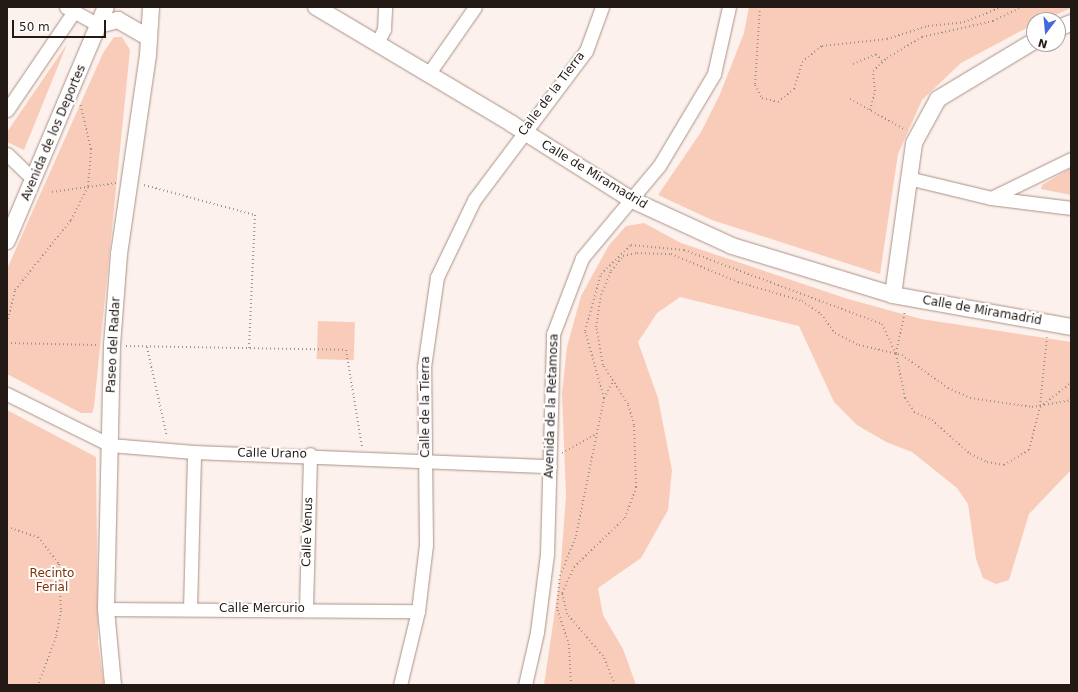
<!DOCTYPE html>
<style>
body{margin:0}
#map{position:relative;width:1078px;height:692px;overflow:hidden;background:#fcf1ec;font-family:"DejaVu Sans",sans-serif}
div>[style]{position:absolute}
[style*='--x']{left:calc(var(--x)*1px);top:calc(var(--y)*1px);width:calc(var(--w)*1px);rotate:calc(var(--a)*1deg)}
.green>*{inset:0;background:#f8ccb9;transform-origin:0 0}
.path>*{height:2px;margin-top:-1px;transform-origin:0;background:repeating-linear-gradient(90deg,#9d938e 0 1px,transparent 0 4px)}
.roads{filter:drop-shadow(0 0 1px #ab9186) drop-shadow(0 0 1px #ab9186)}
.minor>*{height:13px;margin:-6.5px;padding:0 6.5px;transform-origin:6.5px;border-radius:6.5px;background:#fff}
.tertiary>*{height:16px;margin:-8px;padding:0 8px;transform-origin:8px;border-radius:8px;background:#fff}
span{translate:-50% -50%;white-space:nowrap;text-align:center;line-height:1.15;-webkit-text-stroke:4px #fff;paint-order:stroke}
.street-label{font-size:12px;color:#231915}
.park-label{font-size:12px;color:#7f3102}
.frame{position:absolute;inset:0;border:8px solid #231915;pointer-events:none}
.north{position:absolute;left:1026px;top:12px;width:40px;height:40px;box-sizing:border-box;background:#fff;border:1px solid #a7a3a1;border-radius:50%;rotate:196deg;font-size:11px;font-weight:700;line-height:16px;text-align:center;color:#231915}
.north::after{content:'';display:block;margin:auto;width:14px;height:18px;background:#4568db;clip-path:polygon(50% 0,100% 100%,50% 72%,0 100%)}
.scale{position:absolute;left:12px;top:20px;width:94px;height:18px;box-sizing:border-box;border:2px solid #231915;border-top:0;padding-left:5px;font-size:12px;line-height:14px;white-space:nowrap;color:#231915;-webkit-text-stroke:3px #fff;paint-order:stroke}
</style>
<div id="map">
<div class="green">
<div style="clip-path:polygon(749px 7px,1071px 7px,1071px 8px,1044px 20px,1034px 20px,1034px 24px,961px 63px,922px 100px,898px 154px,880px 274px,712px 220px,658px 195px,701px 132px,720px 94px,744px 33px)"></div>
<div style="clip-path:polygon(114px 37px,122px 37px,130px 50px,94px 407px,92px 413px,81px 413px,7px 374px,7px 269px,103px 53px)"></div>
<div style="clip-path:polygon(67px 44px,24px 150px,7px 142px,7px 132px)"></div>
<div style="clip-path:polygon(1071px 168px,1071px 195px,1041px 189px,1042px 185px)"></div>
<div style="clip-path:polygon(644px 223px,681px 243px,848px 299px,921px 319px,1071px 342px,1071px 470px,1029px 514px,1009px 580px,996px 584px,983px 578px,976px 559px,968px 504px,957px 488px,912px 452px,886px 442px,857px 425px,834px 402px,799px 326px,680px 297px,657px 313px,638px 342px,658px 398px,672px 470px,668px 510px,641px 558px,598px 588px,603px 615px,623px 649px,636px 685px,544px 685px,560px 576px,566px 496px,562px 393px,567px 347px,581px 296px,609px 245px,626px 226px)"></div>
<div style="left:318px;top:321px;width:37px;height:38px;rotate:2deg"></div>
<div style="clip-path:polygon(7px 410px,96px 457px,98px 643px,104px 685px,7px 685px)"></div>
</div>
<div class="path">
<div style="--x:760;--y:7;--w:78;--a:93.7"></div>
<div style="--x:755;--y:85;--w:15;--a:62"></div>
<div style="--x:762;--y:98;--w:16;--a:14"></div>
<div style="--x:778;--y:102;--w:21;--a:-39"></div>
<div style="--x:794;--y:89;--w:28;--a:-73"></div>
<div style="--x:802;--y:62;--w:26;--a:-39"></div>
<div style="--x:822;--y:46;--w:65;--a:-6.1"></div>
<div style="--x:887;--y:39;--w:43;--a:-17.6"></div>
<div style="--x:928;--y:26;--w:36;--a:-6"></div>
<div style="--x:964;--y:22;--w:41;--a:-21.5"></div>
<div style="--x:853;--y:64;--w:25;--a:-23"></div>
<div style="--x:876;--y:54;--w:11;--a:49"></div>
<div style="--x:850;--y:99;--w:64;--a:29"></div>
<div style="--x:870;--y:110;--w:20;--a:-75"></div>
<div style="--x:875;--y:91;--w:20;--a:-96"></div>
<div style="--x:873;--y:71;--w:19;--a:-43"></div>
<div style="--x:887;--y:58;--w:41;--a:-31"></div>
<div style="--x:922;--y:37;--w:73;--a:-12.7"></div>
<div style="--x:993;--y:21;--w:32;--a:-26"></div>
<div style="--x:144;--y:185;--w:115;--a:15.1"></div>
<div style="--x:255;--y:215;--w:133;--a:92.6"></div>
<div style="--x:52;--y:192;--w:65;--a:-8"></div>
<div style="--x:7;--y:323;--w:34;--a:-76"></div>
<div style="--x:15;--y:290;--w:90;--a:-51.3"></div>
<div style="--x:71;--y:220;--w:38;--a:-63"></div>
<div style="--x:88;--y:186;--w:37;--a:-85"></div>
<div style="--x:91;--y:149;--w:47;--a:-103.4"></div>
<div style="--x:7;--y:343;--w:91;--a:1.3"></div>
<div style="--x:126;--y:346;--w:220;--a:1"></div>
<div style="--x:346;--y:350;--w:98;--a:80.6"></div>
<div style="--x:147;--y:347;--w:92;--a:77.5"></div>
<div style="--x:896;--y:353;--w:43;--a:-77.9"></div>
<div style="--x:604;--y:398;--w:18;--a:-61"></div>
<div style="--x:1040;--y:406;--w:69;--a:-84.2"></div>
<div style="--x:562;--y:453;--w:37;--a:-29"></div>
<div style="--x:7;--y:527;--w:33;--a:18"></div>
<div style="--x:38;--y:537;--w:34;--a:52"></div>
<div style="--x:59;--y:564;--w:47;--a:87.6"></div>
<div style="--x:61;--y:611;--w:26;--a:101"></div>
<div style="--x:56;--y:637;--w:51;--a:110.6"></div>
<div style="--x:571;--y:685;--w:40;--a:-92.9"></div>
<div style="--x:569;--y:645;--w:39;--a:-108"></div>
<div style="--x:557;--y:608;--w:32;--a:-85"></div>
<div style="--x:560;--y:576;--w:43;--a:-68.2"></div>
<div style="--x:576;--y:536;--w:141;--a:-78.5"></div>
<div style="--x:604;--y:398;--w:70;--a:-105.8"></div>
<div style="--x:585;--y:331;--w:59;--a:-74.3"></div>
<div style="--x:601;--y:274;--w:42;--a:-44"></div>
<div style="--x:631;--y:245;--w:53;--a:5.4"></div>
<div style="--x:684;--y:250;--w:211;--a:20.5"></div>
<div style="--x:882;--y:324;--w:33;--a:65"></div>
<div style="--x:896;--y:354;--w:45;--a:78.4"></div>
<div style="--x:905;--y:398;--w:17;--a:57"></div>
<div style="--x:914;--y:412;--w:20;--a:24"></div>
<div style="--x:932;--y:420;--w:51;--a:41.8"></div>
<div style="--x:970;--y:454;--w:19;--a:25"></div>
<div style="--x:987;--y:462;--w:17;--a:10"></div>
<div style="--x:1004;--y:465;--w:29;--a:-31"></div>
<div style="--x:1029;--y:450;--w:44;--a:-75.7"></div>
<div style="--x:1040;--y:407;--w:39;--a:-38"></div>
<div style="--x:615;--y:685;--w:31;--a:-112"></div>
<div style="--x:603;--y:656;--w:55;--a:-130.6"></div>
<div style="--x:567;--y:614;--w:22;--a:-103"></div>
<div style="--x:562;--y:593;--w:29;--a:-65"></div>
<div style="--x:574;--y:567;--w:71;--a:-43.9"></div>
<div style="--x:625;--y:518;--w:33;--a:-70"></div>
<div style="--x:636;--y:487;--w:62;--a:-91.8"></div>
<div style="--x:634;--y:425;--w:22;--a:-106"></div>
<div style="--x:628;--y:404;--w:46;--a:-122.7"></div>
<div style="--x:603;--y:365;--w:39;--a:-100"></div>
<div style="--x:596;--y:327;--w:32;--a:-81"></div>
<div style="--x:601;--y:295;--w:26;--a:-67"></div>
<div style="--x:611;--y:271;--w:19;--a:-51"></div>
<div style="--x:623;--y:256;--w:14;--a:-12"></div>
<div style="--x:637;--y:253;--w:34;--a:2"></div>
<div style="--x:671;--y:254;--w:73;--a:22.7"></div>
<div style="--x:738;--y:282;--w:67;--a:16.5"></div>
<div style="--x:802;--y:301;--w:23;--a:34"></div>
<div style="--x:821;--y:314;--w:24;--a:54"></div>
<div style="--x:835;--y:333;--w:27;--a:27"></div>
<div style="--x:859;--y:345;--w:44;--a:13.1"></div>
<div style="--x:902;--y:355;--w:57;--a:35.7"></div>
<div style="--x:948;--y:388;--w:24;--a:24"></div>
<div style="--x:970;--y:398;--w:63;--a:8.3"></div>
<div style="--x:1032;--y:407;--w:40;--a:-10"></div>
</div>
<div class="roads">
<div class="minor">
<div style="--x:66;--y:7;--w:38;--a:29"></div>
<div style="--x:377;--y:43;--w:16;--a:-63"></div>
<div style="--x:384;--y:29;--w:22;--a:-87"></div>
<div style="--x:429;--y:73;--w:80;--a:-55.1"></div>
<div style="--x:7;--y:110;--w:117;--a:-55.8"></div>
<div style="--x:7;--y:154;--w:28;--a:44"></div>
<div style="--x:908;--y:178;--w:85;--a:13.5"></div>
<div style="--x:991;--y:198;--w:81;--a:7.1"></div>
<div style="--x:991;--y:198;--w:89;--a:-26"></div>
<div style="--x:7;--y:394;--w:115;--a:26.3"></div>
<div style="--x:110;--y:445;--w:84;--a:4.8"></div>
<div style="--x:194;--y:452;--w:356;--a:2.3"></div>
<div style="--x:106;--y:609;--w:312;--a:0.4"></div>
<div style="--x:190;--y:609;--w:157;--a:-88.5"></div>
<div style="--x:306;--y:609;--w:155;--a:-88.5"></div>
<div style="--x:400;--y:685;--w:76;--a:-76.3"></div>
<div style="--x:418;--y:611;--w:66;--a:-83.1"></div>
<div style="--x:426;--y:545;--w:178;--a:-90.6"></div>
<div style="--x:424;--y:367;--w:91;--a:-81.8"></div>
<div style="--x:437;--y:277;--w:85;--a:-64.3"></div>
<div style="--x:474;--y:200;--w:186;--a:-53.1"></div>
<div style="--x:586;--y:51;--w:47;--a:-70"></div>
<div style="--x:525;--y:685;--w:54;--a:-77.2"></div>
<div style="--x:537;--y:632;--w:79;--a:-82.7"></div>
<div style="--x:547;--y:554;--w:220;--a:-88.4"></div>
<div style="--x:553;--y:334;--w:81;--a:-69.1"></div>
<div style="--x:582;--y:258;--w:120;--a:-50.1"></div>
<div style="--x:659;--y:166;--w:107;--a:-59.1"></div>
<div style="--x:714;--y:74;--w:69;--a:-77.4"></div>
</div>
<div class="tertiary">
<div style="--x:316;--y:7;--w:228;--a:30.8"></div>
<div style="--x:512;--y:124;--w:140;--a:32.4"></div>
<div style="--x:630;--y:199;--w:112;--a:24.7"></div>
<div style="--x:732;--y:246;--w:168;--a:16.9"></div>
<div style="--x:893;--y:295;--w:181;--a:10.2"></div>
<div style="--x:99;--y:25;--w:20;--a:-15"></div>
<div style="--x:118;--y:20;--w:36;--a:30"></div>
<div style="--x:1058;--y:28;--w:14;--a:-21"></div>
<div style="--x:7;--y:241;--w:254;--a:-67.1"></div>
<div style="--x:893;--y:295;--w:153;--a:-82.1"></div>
<div style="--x:914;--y:143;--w:50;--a:-61.4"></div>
<div style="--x:938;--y:99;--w:112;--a:-31.1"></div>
<div style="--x:113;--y:685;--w:76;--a:-95.3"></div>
<div style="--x:106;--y:609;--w:264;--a:-88.7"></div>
<div style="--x:112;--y:345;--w:91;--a:-85.6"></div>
<div style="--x:119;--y:254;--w:201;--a:-81.7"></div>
<div style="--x:148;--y:55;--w:48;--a:-86.4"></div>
</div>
</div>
<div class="street-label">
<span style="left:552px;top:94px;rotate:-53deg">Calle de la Tierra</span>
<span style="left:54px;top:133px;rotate:-67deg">Avenida de los Deportes</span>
<span style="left:594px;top:175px;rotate:31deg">Calle de Miramadrid</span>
<span style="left:982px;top:311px;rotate:10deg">Calle de Miramadrid</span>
<span style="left:114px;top:345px;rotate:-87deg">Paseo del Radar</span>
<span style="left:552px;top:406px;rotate:-88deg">Avenida de la Retamosa</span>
<span style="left:426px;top:407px;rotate:-90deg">Calle de la Tierra</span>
<span style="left:272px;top:454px;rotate:1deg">Calle Urano</span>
<span style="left:308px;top:532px;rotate:-88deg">Calle Venus</span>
<span style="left:262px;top:609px">Calle Mercurio</span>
</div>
<div class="park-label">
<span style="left:52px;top:581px">Recinto<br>Ferial</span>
</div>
<div class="frame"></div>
<div class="north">N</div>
<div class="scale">50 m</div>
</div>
